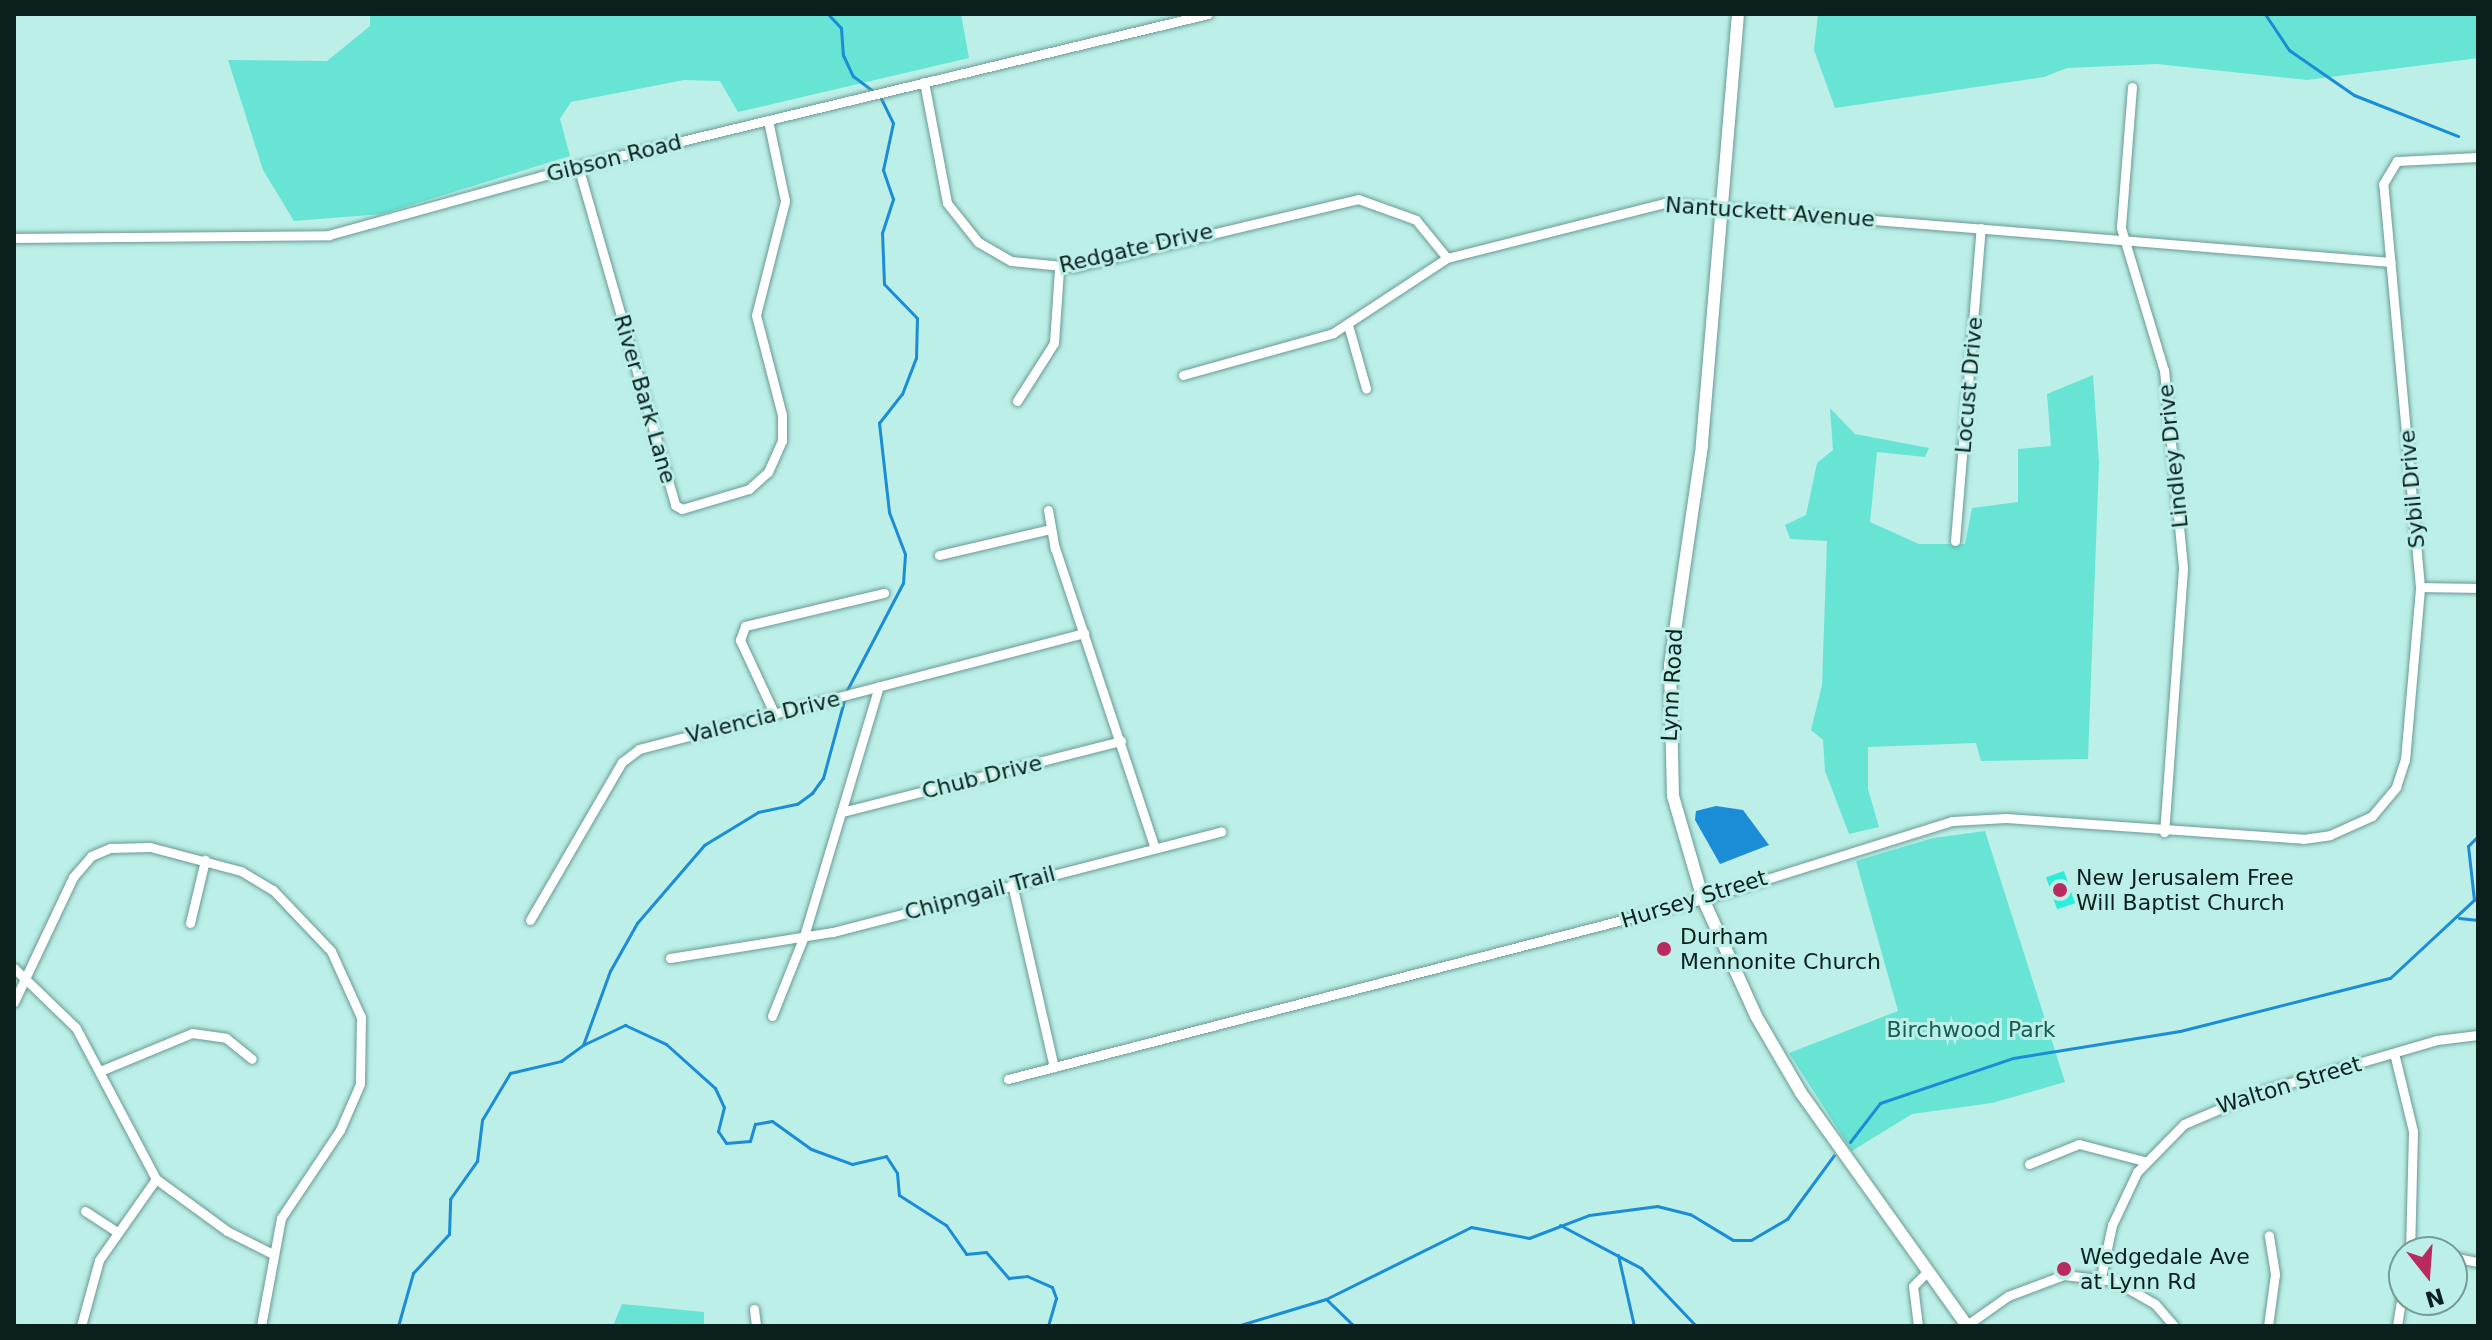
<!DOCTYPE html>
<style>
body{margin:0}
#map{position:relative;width:2492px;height:1340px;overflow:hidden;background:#bbefe7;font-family:"DejaVu Sans",sans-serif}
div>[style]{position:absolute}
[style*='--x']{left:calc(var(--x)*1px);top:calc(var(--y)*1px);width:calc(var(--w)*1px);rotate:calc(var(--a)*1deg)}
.green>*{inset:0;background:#68e4d4}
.water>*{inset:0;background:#1b8cd6}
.stream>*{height:3px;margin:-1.5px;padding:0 1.5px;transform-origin:1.5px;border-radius:1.5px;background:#1b8cd6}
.building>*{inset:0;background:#2aedda;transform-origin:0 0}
.roads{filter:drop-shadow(0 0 2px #699a93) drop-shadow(0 0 2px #699a93)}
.street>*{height:9px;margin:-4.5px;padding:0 4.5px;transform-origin:4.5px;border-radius:4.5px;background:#fff}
.secondary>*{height:12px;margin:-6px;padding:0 6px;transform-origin:6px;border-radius:6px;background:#fff}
.dots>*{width:22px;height:22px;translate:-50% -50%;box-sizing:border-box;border:4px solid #bbefe7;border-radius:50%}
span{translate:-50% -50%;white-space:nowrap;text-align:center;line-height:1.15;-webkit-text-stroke:6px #bbefe7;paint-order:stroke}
.street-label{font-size:22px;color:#0b201d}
.poi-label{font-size:22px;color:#0b201d}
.left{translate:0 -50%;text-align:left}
.park-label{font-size:22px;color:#145e56}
.frame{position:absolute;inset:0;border:16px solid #0b201d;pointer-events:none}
.north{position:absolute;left:2388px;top:1236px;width:80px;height:80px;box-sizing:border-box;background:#bbefe7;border:2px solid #759c96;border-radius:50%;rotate:163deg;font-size:22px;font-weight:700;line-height:32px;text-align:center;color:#0b201d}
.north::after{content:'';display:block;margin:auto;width:28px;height:36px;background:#b92b5f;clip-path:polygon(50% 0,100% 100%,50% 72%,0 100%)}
</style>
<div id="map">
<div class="green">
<div style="clip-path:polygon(370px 14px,961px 14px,969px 58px,738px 112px,720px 81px,684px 80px,571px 102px,560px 119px,570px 156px,382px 214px,294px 221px,263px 170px,228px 60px,327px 61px,370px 26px)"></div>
<div style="clip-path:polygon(1818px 14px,2478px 14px,2478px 58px,2307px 80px,2157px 64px,2067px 68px,2044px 77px,1835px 108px,1814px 50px)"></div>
<div style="clip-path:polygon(2093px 375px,2099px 462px,2088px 759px,1981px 761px,1976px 743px,1868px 747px,1868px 789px,1879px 827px,1849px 834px,1825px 771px,1823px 740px,1811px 730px,1822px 685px,1827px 541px,1790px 539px,1785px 525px,1806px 515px,1817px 463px,1833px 450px,1830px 408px,1855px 434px,1929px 448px,1925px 457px,1877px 452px,1870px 522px,1919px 544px,1965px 544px,1972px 508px,2018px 502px,2018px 449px,2051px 446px,2047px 394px)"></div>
<div style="clip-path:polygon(1985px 831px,2065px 1082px,1992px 1103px,1912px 1114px,1852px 1151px,1789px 1053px,1898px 1011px,1856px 861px,1933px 838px)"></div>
<div style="clip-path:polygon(622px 1304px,704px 1312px,704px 1326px,613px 1326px)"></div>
</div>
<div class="water">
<div style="clip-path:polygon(1716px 806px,1743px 810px,1769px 845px,1720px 864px,1695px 820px,1696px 811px)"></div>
</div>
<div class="stream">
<div style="--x:828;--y:14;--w:19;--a:47"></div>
<div style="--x:841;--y:28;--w:27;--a:86"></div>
<div style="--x:843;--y:55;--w:23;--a:65"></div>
<div style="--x:853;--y:76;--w:26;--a:37"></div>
<div style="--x:2265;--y:14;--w:43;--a:56.3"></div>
<div style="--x:2289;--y:50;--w:79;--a:34.7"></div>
<div style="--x:2354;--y:95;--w:112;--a:21.5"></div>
<div style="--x:847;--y:690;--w:121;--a:-62.4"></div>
<div style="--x:903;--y:583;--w:29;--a:-86"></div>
<div style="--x:905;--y:554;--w:45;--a:-110.9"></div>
<div style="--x:889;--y:512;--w:90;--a:-96.4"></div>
<div style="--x:879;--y:423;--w:37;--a:-52"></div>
<div style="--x:902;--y:394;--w:39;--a:-69"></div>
<div style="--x:916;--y:358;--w:40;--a:-88.6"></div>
<div style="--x:917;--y:318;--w:47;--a:-134.1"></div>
<div style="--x:884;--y:284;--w:51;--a:-92.2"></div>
<div style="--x:882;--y:233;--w:36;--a:-72"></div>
<div style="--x:893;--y:199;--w:31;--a:-109"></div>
<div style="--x:883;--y:170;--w:48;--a:-78"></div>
<div style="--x:893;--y:123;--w:30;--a:-116"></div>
<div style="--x:2459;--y:918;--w:19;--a:6"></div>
<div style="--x:583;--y:1045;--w:47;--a:-25.5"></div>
<div style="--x:625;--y:1025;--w:45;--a:24.9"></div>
<div style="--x:666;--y:1044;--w:66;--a:41.9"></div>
<div style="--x:715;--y:1088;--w:21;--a:65"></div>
<div style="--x:724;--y:1107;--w:25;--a:104"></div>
<div style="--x:718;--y:1131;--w:14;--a:56"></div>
<div style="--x:726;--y:1143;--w:24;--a:-5"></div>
<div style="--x:750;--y:1141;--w:18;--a:-74"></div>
<div style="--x:755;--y:1124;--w:17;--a:-10"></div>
<div style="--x:772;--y:1121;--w:48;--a:35.7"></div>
<div style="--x:811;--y:1149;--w:44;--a:20.1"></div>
<div style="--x:852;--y:1164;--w:35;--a:-13"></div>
<div style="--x:886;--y:1156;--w:20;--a:57"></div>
<div style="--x:897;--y:1173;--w:22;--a:85"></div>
<div style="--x:899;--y:1195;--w:56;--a:32.6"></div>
<div style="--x:946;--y:1225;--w:35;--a:55"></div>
<div style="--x:966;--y:1254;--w:20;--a:-6"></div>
<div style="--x:986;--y:1252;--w:35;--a:49"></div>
<div style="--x:1009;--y:1278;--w:18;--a:-6"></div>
<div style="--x:1027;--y:1276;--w:27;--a:24"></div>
<div style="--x:1052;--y:1287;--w:12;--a:70"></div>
<div style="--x:1056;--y:1298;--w:29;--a:106"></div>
<div style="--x:1850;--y:1142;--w:49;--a:-52.4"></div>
<div style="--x:1880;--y:1103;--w:140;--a:-18.7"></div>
<div style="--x:2013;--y:1058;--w:169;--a:-9.2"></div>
<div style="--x:2180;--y:1031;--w:217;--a:-14.2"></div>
<div style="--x:2390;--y:978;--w:115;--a:-42.9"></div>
<div style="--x:2474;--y:900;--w:54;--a:-96.3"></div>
<div style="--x:2468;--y:846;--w:14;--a:-45"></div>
<div style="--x:1560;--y:1225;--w:92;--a:28"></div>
<div style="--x:1641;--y:1268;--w:80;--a:46.5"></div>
<div style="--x:1618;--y:1255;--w:73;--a:77.3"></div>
<div style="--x:1326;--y:1299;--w:39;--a:44"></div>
<div style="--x:398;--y:1326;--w:55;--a:-74.2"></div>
<div style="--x:413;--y:1273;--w:53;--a:-47.3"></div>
<div style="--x:449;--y:1234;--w:35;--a:-88"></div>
<div style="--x:450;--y:1199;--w:47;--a:-54.6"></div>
<div style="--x:477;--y:1161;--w:41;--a:-83"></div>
<div style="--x:482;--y:1120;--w:55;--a:-59.2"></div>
<div style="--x:510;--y:1073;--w:52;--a:-13.2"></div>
<div style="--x:561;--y:1061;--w:27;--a:-36"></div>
<div style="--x:583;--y:1045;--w:79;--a:-70"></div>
<div style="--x:610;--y:971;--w:55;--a:-60.6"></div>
<div style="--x:637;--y:923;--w:103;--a:-49.3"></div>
<div style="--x:704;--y:845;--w:63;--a:-31.4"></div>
<div style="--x:758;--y:812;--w:40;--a:-12"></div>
<div style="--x:797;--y:804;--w:19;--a:-36"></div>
<div style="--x:812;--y:793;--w:19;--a:-54"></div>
<div style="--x:823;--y:778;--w:84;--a:-74.8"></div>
<div style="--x:1237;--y:1326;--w:93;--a:-16.9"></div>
<div style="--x:1326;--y:1299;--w:162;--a:-26.4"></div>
<div style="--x:1471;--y:1227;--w:59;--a:10.7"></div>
<div style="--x:1529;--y:1238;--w:64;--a:-21"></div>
<div style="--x:1589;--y:1215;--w:69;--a:-7.5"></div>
<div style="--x:1657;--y:1206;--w:34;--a:14"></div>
<div style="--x:1690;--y:1214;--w:50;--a:31.2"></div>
<div style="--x:1733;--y:1240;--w:18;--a:0"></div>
<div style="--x:1751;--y:1240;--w:42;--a:-30.3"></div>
<div style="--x:1787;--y:1219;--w:79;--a:-53.7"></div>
</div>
<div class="building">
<div style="left:2064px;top:871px;width:34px;height:19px;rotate:71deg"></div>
</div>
<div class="roads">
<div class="street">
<div style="--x:924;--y:82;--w:123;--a:79.2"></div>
<div style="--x:947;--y:203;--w:50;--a:51.5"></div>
<div style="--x:978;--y:242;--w:38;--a:30"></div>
<div style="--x:1011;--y:261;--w:62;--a:5.5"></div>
<div style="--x:1073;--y:267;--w:293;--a:-13.4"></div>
<div style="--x:1358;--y:199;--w:62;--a:19.9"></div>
<div style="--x:1416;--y:220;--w:49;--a:50.8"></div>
<div style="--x:2132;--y:87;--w:141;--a:94.5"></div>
<div style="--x:2121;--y:228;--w:148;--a:73.2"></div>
<div style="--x:2164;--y:370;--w:200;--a:84.5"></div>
<div style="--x:2183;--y:569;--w:264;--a:94.1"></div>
<div style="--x:578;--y:166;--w:353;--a:74"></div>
<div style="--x:675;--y:505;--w:8;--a:30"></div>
<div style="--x:682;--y:509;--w:70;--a:-16.6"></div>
<div style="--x:749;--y:489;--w:25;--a:-42"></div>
<div style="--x:768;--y:472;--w:35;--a:-66"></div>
<div style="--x:782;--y:440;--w:25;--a:-90"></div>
<div style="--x:782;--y:415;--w:103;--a:-104.6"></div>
<div style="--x:756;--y:315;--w:118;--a:-75.7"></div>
<div style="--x:785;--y:201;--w:83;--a:-101.9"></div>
<div style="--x:14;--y:238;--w:315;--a:-0.5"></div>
<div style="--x:329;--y:235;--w:258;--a:-15.5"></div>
<div style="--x:578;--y:166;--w:648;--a:-13.56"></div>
<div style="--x:1348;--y:325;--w:66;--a:74.1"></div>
<div style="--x:1183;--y:375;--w:156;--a:-15.6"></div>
<div style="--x:1333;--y:333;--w:136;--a:-33.3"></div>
<div style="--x:1447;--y:258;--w:224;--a:-14.2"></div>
<div style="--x:1664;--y:203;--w:729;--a:4.64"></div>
<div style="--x:1017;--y:401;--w:69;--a:-57.5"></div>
<div style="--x:1054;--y:343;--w:74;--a:-86.1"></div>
<div style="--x:1048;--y:510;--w:39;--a:80"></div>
<div style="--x:1055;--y:548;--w:316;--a:71.6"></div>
<div style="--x:1955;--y:541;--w:314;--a:-85.3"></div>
<div style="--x:939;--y:555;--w:115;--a:-13.1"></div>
<div style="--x:2420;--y:587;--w:58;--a:1"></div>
<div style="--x:774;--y:713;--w:81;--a:-115"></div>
<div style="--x:740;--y:640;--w:15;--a:-70"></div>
<div style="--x:745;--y:626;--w:143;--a:-13.4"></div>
<div style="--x:842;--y:812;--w:288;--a:-14.3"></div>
<div style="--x:1012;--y:884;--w:188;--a:77.1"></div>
<div style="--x:530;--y:920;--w:183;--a:-59.8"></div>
<div style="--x:622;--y:762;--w:21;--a:-37"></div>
<div style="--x:639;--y:749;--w:460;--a:-14.6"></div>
<div style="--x:190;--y:923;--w:65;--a:-76.6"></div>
<div style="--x:670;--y:958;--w:165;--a:-9.1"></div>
<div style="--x:833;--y:932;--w:401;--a:-14.5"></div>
<div style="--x:14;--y:968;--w:86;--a:44.1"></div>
<div style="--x:76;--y:1028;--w:171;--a:62.1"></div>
<div style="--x:156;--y:1179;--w:88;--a:36.2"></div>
<div style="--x:227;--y:1231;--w:49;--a:26.6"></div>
<div style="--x:14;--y:1002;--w:138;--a:-64.7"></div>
<div style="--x:73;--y:877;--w:28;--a:-49"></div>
<div style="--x:91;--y:856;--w:21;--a:-23"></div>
<div style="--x:110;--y:848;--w:40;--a:-1.4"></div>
<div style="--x:150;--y:847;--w:94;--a:14.8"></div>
<div style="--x:241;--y:871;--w:37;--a:31"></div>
<div style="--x:273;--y:890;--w:84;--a:46.4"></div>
<div style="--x:331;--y:951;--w:72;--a:65.6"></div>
<div style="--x:361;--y:1017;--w:67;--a:90.9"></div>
<div style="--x:360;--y:1084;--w:50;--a:113.5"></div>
<div style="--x:340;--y:1130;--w:106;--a:123.8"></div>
<div style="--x:281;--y:1218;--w:110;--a:100.5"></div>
<div style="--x:772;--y:1016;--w:86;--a:-68.2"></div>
<div style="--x:804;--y:936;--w:261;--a:-73.3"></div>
<div style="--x:2394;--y:1053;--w:80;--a:76.3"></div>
<div style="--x:2413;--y:1131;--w:121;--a:91.4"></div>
<div style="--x:100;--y:1071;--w:100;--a:-22.4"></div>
<div style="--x:192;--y:1033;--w:34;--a:8"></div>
<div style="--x:226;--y:1038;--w:33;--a:39"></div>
<div style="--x:1008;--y:1079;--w:718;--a:-14.52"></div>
<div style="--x:1703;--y:899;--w:261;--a:-17.4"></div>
<div style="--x:1952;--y:821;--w:54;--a:-3.2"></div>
<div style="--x:2006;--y:818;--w:298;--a:4"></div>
<div style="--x:2303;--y:839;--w:27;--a:-8"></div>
<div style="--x:2330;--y:835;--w:46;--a:-24.3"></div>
<div style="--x:2372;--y:816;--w:38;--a:-50"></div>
<div style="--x:2396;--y:787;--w:28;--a:-72"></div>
<div style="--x:2405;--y:760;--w:174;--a:-85"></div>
<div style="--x:2420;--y:587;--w:405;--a:-95.2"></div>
<div style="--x:2383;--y:184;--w:27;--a:-59"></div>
<div style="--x:2397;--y:161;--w:81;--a:-2.8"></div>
<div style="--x:2029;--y:1164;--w:54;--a:-21.8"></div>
<div style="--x:2079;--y:1144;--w:67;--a:14.7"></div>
<div style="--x:85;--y:1211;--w:37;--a:33"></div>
<div style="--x:2452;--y:1257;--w:26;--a:11"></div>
<div style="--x:2101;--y:1277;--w:53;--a:-78.1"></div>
<div style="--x:2112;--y:1225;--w:59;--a:-64.7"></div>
<div style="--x:2137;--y:1172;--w:67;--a:-45.6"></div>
<div style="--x:2184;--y:1124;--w:82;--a:-23.1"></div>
<div style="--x:2259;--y:1092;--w:185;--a:-16.3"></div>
<div style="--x:2437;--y:1040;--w:41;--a:-7"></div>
<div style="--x:754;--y:1309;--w:17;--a:83"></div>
<div style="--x:1967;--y:1325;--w:50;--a:-35.3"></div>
<div style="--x:2008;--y:1296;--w:60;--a:-20.6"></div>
<div style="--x:2064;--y:1275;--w:51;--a:6.7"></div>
<div style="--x:2115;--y:1281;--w:46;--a:29.9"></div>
<div style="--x:2155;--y:1304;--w:29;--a:49"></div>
<div style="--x:81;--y:1326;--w:68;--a:-74.7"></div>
<div style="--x:99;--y:1260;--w:99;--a:-54.9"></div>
<div style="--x:1918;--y:1326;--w:40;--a:-97.1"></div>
<div style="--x:1913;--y:1286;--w:21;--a:-45"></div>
<div style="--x:2268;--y:1326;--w:52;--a:-82.3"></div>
<div style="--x:2275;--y:1274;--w:39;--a:-99"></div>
<div style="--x:2397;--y:1326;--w:45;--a:-81"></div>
</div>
<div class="secondary">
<div style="--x:1738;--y:14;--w:433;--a:94.8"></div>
<div style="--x:1702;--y:446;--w:221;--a:98.3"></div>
<div style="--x:1670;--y:665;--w:131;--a:88.7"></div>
<div style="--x:1673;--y:796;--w:107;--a:73.8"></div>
<div style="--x:1703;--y:899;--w:128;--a:65.6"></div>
<div style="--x:1756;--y:1016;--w:89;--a:59.7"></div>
<div style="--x:1801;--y:1093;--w:286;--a:54.5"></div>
</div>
</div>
<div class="dots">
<div style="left:2060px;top:890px;background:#b92b5f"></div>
<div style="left:1664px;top:949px;background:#b92b5f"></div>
<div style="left:2064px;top:1269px;background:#b92b5f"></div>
</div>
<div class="street-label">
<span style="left:614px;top:158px;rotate:-14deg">Gibson Road</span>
<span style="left:1770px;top:212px;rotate:4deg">Nantuckett Avenue</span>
<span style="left:1136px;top:248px;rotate:-13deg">Redgate Drive</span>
<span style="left:1969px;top:385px;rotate:-85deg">Locust Drive</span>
<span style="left:645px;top:399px;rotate:74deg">River Bark Lane</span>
<span style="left:2173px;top:456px;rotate:-96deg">Lindley Drive</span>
<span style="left:2412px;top:489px;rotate:-95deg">Sybil Drive</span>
<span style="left:1672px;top:685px;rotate:-87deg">Lynn Road</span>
<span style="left:763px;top:717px;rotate:-14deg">Valencia Drive</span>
<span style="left:982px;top:777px;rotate:-14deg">Chub Drive</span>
<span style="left:980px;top:893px;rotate:-15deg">Chipngail Trail</span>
<span style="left:1694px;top:899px;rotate:-17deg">Hursey Street</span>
<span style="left:2289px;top:1085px;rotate:-17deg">Walton Street</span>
</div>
<div class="poi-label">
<span class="left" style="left:2076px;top:890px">New Jerusalem Free<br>Will Baptist Church</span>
<span class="left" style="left:1680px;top:949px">Durham<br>Mennonite Church</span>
<span class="left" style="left:2080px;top:1269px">Wedgedale Ave<br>at Lynn Rd</span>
</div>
<div class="park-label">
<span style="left:1971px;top:1030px">Birchwood Park</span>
</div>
<div class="frame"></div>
<div class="north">N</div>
</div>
